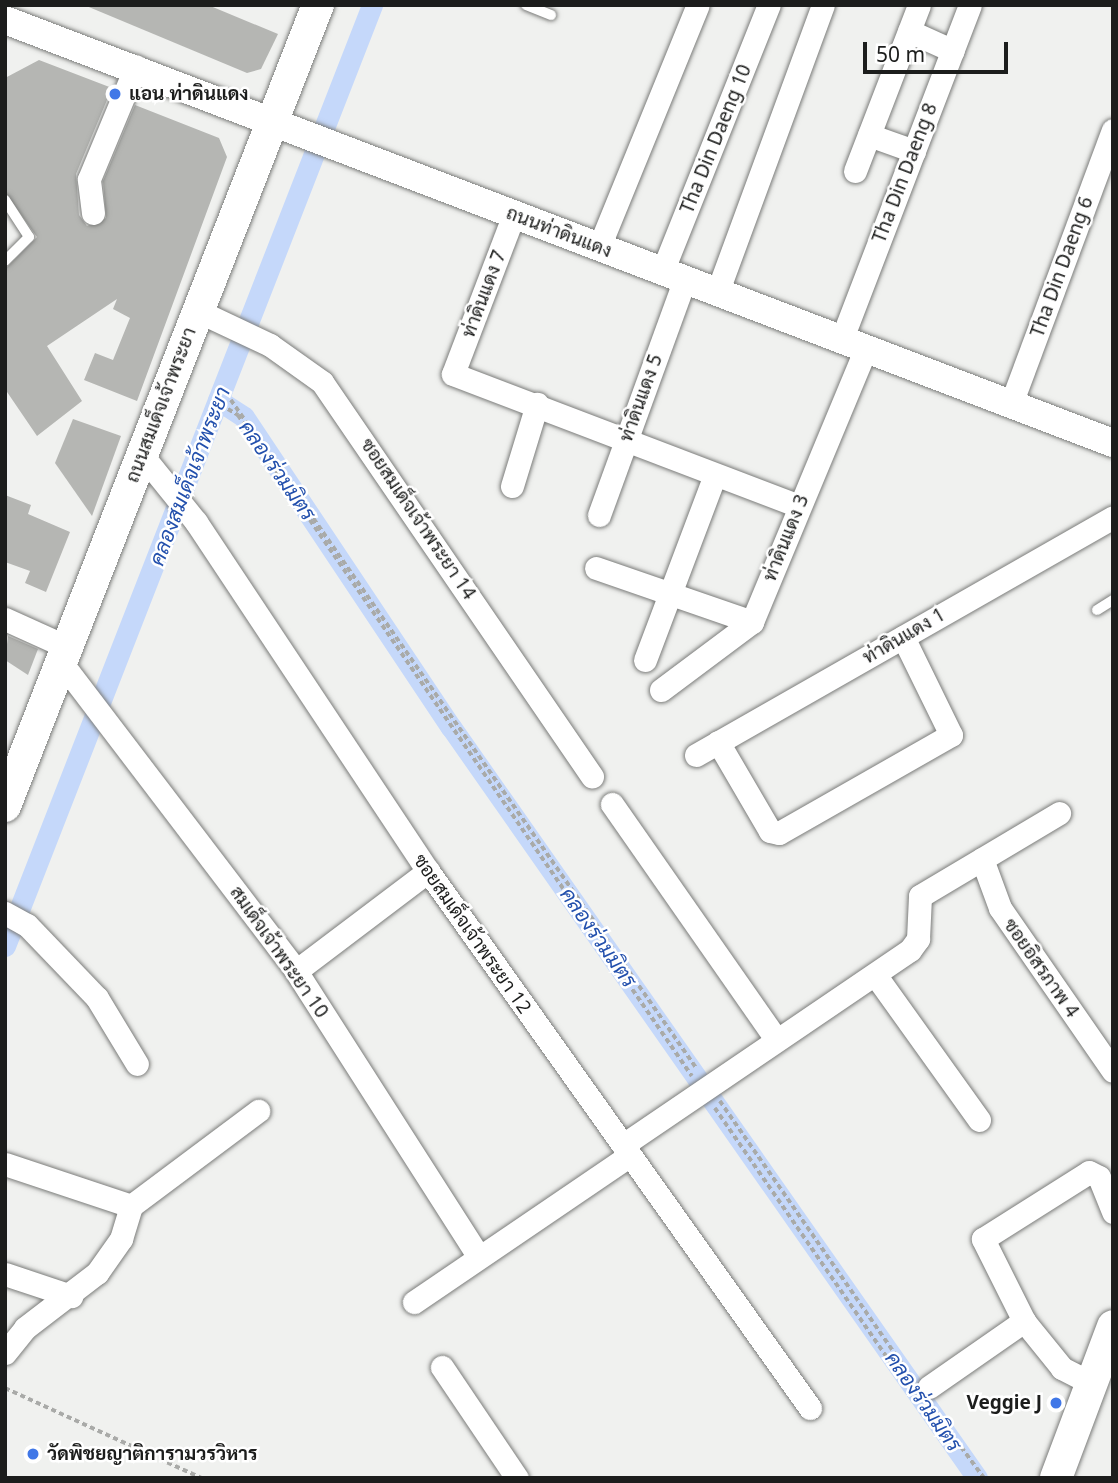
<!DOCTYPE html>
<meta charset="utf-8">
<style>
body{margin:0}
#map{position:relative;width:1118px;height:1483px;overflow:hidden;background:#f0f1ef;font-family:"Noto Sans",Sarabun,sans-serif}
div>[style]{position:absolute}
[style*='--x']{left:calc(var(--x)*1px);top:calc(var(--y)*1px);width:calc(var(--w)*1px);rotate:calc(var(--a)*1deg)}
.canal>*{height:21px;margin:-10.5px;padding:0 10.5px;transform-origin:10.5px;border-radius:10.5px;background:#c5d8fa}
.building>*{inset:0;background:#b5b6b3}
.path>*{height:3.5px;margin-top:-1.75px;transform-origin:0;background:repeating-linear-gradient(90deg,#a9aaa8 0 5px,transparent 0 8.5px)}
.roads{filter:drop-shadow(0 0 2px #7b7c7a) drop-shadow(0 0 2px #7b7c7a)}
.service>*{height:10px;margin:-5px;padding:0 5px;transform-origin:5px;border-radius:5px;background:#fff}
.minor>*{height:23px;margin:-11.5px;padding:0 11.5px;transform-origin:11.5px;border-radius:11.5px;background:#fff}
.tertiary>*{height:28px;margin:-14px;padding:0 14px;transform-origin:14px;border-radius:14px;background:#fff}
.secondary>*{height:32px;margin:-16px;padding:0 16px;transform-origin:16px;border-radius:16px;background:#fff}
.dots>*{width:19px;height:19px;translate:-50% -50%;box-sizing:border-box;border:4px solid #fff;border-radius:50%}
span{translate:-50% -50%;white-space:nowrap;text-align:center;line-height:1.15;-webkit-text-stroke:5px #fff;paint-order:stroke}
.poi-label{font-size:19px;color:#1c1d1c;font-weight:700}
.left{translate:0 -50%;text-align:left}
.right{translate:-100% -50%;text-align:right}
.street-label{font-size:19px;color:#1c1d1c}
.water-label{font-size:21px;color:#2350ad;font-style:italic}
.frame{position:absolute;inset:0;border:7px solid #1c1d1c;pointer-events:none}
.scale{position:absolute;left:863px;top:42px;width:145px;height:32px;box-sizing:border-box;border:4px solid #1c1d1c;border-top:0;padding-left:9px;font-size:21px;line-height:24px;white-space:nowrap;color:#1c1d1c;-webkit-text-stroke:5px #fff;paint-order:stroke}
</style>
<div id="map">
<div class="canal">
<div style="--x:218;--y:400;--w:31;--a:33"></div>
<div style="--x:244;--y:417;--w:373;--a:56.3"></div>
<div style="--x:451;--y:727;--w:917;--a:54.99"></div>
<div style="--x:5;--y:946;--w:1010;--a:-68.69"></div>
</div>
<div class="building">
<div style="clip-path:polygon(84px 5px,208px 5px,278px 34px,261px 69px,247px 73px)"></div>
<div style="clip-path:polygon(39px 60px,112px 88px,76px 174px,79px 215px,87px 226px,106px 218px,103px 181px,135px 105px,219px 138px,227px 157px,137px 401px,84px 380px,95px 353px,113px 360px,130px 318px,113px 309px,117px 299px,47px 346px,82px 401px,37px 436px,5px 389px,5px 269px,37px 237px,5px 192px,5px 78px)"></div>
<div style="clip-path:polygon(73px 419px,121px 436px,92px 516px,55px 463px)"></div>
<div style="clip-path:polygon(5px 495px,31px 505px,28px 514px,70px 532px,46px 592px,25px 583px,30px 571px,5px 562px)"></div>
<div style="clip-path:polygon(8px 636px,38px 649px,28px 675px,5px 660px)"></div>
</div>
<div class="path">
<div style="--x:231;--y:400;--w:815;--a:55.14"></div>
<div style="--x:228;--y:409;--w:12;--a:31"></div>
<div style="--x:238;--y:415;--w:802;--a:55.52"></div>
<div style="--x:720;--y:1101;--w:336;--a:55.3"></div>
<div style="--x:715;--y:1108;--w:336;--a:55.4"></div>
<div style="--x:5;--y:1388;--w:217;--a:24.6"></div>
<div style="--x:931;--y:1406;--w:89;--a:53.6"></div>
</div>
<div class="roads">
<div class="service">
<div style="--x:526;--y:5;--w:27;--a:22"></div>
<div style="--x:5;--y:200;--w:44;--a:57"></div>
<div style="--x:29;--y:237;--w:34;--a:135"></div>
<div style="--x:1097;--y:610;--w:19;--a:-32"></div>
</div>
<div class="minor">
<div style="--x:909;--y:31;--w:48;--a:24.4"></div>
<div style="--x:869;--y:135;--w:48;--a:19.6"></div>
<div style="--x:855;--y:171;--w:178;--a:-68.9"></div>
<div style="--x:93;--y:213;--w:34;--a:-97"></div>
<div style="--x:89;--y:179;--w:122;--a:-67.4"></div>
<div style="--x:514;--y:214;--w:171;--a:110.9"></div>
<div style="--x:453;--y:374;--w:370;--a:20.9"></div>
<div style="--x:599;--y:247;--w:261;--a:-67.8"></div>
<div style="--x:662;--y:272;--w:288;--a:-68.2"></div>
<div style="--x:717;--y:293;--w:307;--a:-69.8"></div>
<div style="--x:198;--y:311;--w:80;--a:25.3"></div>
<div style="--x:270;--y:345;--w:64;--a:35.4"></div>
<div style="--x:322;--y:382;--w:478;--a:55.6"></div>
<div style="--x:841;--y:341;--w:360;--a:-69"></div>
<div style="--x:1011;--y:404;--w:292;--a:-69.6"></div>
<div style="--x:142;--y:455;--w:86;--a:51.1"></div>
<div style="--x:196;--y:522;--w:419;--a:56.4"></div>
<div style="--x:428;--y:871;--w:659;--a:54.57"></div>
<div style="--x:512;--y:486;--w:86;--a:-73"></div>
<div style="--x:599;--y:515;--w:249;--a:-70"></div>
<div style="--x:596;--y:568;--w:165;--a:19.1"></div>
<div style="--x:5;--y:619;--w:68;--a:24.3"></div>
<div style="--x:645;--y:660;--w:198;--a:-69.3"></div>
<div style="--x:61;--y:662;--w:388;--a:52.7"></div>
<div style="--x:296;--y:971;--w:338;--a:57.4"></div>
<div style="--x:661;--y:690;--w:114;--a:-36.8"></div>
<div style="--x:752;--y:622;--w:295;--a:-67.4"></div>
<div style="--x:718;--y:742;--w:103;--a:59.7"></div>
<div style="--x:770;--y:831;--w:9;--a:13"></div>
<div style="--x:779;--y:833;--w:198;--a:-29.7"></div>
<div style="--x:951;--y:735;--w:109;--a:-116.1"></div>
<div style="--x:696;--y:755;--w:480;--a:-29.7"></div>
<div style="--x:612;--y:804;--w:285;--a:55.1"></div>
<div style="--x:982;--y:859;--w:52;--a:69.8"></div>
<div style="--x:1000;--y:908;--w:198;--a:55.3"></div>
<div style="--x:5;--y:913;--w:25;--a:29"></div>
<div style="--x:27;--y:925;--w:101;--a:46.2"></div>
<div style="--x:97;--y:998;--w:77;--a:58.8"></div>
<div style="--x:296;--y:971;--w:166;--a:-37.1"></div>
<div style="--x:876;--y:976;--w:177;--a:54.4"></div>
<div style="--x:623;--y:1145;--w:347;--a:-34.2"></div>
<div style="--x:910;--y:950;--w:14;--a:-54"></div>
<div style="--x:918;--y:939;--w:43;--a:-87.3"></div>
<div style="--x:920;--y:896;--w:162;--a:-30.8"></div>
<div style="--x:5;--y:1164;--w:133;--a:18.4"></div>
<div style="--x:5;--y:1274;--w:70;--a:18.4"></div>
<div style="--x:414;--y:1302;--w:261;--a:-34.2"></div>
<div style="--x:5;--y:1353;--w:32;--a:-51"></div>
<div style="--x:25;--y:1328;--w:91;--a:-37.4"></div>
<div style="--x:97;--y:1273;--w:42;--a:-54.8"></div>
<div style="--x:121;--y:1239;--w:34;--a:-73"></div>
<div style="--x:131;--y:1206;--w:159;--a:-36.8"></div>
<div style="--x:442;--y:1367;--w:134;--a:56"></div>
<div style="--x:1091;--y:1383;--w:33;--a:-153"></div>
<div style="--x:1062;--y:1368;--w:60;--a:-129"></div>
<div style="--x:1024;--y:1321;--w:92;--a:-116.6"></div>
<div style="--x:983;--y:1239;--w:125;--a:-32.3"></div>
<div style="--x:1089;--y:1172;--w:11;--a:27"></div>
<div style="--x:1099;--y:1177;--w:38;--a:68"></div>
<div style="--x:929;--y:1387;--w:116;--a:-34.8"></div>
</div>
<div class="tertiary">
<div style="--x:5;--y:20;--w:1186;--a:20.9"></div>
</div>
<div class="secondary">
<div style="--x:5;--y:806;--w:860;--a:-68.66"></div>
<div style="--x:1056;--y:1478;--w:162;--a:-69.4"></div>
</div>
</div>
<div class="dots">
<div style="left:115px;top:94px;background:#4077e7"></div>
<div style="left:1056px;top:1403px;background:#4077e7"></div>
<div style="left:33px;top:1454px;background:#4077e7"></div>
</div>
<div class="poi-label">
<span class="left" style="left:129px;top:94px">แอน ท่าดินแดง</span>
<span class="right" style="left:1042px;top:1403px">Veggie J</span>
<span class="left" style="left:47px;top:1454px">วัดพิชยญาติการามวรวิหาร</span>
</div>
<div class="street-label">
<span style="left:716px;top:139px;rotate:-68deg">Tha Din Daeng 10</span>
<span style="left:905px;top:173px;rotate:-69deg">Tha Din Daeng 8</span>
<span style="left:559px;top:232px;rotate:21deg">ถนนท่าดินแดง</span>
<span style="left:1062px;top:267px;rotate:-70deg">Tha Din Daeng 6</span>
<span style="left:484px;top:294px;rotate:-69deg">ท่าดินแดง 7</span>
<span style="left:641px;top:398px;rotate:-70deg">ท่าดินแดง 5</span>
<span style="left:161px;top:405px;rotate:-69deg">ถนนสมเด็จเจ้าพระยา</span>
<span style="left:418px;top:519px;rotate:56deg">ซอยสมเด็จเจ้าพระยา 14</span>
<span style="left:786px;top:538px;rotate:-68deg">ท่าดินแดง 3</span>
<span style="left:904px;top:636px;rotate:-30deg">ท่าดินแดง 1</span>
<span style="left:472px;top:934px;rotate:55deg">ซอยสมเด็จเจ้าพระยา 12</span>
<span style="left:279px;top:952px;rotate:55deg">สมเด็จเจ้าพระยา 10</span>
<span style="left:1041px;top:968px;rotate:55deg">ซอยอิสรภาพ 4</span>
</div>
<div class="water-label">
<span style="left:278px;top:470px;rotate:55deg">คลองร่วมมิตร</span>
<span style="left:189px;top:476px;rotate:-69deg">คลองสมเด็จเจ้าพระยา</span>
<span style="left:599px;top:937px;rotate:55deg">คลองร่วมมิตร</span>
<span style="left:924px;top:1401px;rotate:55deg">คลองร่วมมิตร</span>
</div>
<div class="frame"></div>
<div class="scale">50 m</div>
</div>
